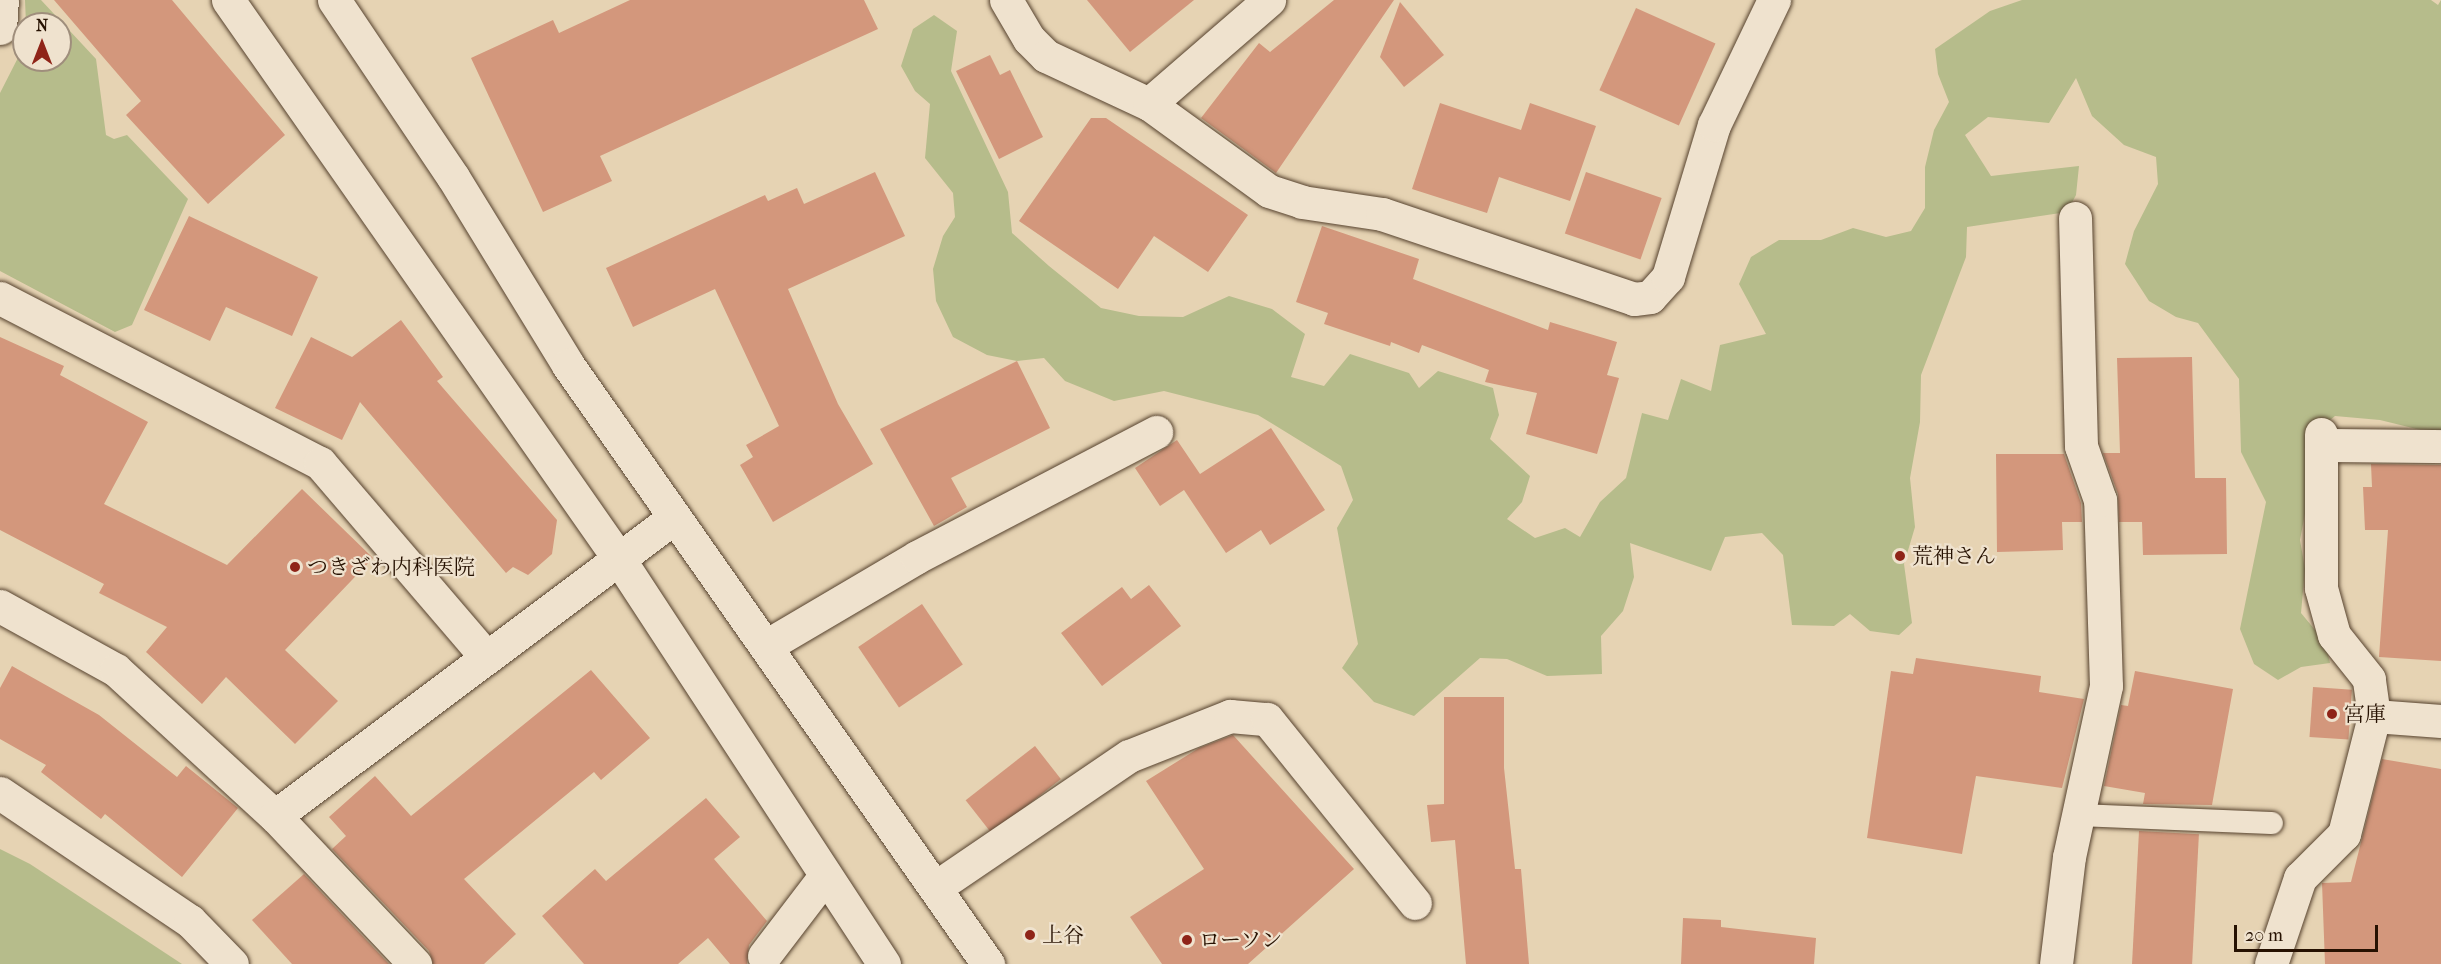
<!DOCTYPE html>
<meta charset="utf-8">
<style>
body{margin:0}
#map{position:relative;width:2441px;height:964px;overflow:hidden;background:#e6d3b3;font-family:"IM FELL French Canon","Noto Serif JP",serif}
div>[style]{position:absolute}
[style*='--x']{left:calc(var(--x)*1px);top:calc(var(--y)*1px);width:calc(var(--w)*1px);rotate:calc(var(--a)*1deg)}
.green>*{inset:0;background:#b6bc8b}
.building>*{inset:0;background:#d3977c;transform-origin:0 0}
.roads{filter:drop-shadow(0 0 2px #56422e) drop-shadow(0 0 2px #56422e)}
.service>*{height:22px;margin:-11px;padding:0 11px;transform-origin:11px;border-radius:11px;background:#efe2ce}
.minor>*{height:33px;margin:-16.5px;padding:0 16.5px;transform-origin:16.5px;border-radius:16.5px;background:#efe2ce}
.tertiary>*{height:33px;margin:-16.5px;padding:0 16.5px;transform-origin:16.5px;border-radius:16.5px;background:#efe2ce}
.dots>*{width:16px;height:16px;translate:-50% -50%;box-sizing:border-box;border:3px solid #efe2ce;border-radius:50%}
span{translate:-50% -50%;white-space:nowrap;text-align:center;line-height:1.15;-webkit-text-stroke:4.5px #efe2ce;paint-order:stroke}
.poi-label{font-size:21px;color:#261101}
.left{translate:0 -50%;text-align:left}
.north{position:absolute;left:12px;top:12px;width:60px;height:60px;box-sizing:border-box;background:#efe2ce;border:2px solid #9f8e7c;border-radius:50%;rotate:0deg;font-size:16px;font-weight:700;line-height:24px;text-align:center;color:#261101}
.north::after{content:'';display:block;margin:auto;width:21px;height:27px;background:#8f2418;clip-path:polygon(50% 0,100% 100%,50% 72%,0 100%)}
.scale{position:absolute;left:2234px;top:925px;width:144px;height:27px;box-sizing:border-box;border:3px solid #261101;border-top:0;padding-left:8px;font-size:18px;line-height:21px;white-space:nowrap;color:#261101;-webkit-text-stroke:4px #efe2ce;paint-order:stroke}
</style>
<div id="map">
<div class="green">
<div style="clip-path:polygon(25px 0,41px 0,96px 59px,106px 135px,114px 139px,127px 135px,188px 199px,132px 325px,115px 332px,0 271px,0 93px,24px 46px,24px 60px,60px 60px,60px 24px,26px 24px)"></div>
<div style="clip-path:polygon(2022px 0,2431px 0,2438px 5px,2441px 0,2441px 435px,2380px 420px,2335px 416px,2306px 440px,2314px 466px,2300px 540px,2305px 569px,2301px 613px,2325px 642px,2330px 663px,2301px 667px,2278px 680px,2254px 664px,2240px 629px,2266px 502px,2241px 452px,2239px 379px,2198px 323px,2176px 317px,2149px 301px,2125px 264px,2134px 231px,2158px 184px,2156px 157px,2124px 145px,2092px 116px,2076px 78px,2049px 123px,1988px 117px,1965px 135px,1991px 176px,2079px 166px,2076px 195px,2067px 212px,1967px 227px,1966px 257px,1921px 375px,1920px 422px,1910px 478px,1915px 527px,1904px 564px,1912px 623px,1899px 635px,1870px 631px,1850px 614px,1834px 626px,1792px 625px,1783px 555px,1762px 533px,1725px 537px,1711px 571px,1630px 543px,1634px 577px,1623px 611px,1601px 636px,1602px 674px,1547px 676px,1507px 659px,1480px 658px,1414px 716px,1374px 702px,1342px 668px,1358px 644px,1337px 528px,1353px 500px,1341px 466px,1258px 415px,1164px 391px,1114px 401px,1065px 381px,1044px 358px,1017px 361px,987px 355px,953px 337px,936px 301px,933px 269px,943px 236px,955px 217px,953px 193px,925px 158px,930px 104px,915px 91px,901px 66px,913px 29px,934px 15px,957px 31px,951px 71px,1008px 192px,1012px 233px,1049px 266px,1101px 308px,1139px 316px,1183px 317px,1229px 296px,1272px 309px,1305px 334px,1291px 377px,1324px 386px,1350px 354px,1409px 373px,1419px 388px,1438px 371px,1493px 388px,1499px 415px,1490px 439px,1530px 476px,1522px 502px,1507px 519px,1535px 538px,1565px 528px,1580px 537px,1600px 502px,1626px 478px,1642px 413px,1668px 420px,1681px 379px,1711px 391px,1720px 345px,1766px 334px,1739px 284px,1751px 257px,1779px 240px,1821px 240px,1853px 228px,1886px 237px,1911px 231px,1925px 208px,1925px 167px,1934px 130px,1949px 102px,1938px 74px,1935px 49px,1990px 11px)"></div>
<div style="clip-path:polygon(0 849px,30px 864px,182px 964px,0 964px)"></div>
</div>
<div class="building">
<div style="clip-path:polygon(54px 0,172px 0,285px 135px,208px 204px,126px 115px,141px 101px)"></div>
<div style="clip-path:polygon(630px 0,864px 0,878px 29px,600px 156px,612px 181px,543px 212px,471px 58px,553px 20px,559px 33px)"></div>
<div style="clip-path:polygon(1087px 0,1194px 0,1130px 52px)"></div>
<div style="clip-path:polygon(1334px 0,1394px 0,1276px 173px,1201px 118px,1259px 43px,1270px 52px)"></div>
<div style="clip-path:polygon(1400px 2px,1444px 55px,1404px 87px,1380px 57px)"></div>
<div style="left:1636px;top:8px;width:87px;height:90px;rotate:24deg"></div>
<div style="clip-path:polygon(990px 55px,1000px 75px,1010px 70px,1043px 137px,999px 159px,956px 71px)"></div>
<div style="clip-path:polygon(1440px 103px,1521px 130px,1530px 103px,1596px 126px,1570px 201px,1499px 177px,1487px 213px,1412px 189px)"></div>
<div style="clip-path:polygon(1091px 118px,1106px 118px,1248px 215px,1208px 272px,1154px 236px,1118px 289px,1019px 221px)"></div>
<div style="clip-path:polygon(875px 172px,905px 236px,788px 289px,838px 404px,873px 464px,773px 522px,740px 465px,753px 457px,746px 445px,779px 426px,715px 289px,633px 327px,606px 268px,765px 195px,768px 201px,797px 188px,804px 204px)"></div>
<div style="left:1586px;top:172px;width:80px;height:65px;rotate:19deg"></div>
<div style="clip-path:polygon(189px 216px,318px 277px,292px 336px,226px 307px,210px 341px,144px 310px)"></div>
<div style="clip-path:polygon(1322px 226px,1419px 259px,1413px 279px,1548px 330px,1550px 322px,1617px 342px,1607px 375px,1619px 378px,1597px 454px,1526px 434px,1537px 393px,1485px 382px,1489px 370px,1422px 345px,1419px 353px,1391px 342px,1390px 346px,1324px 324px,1328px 313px,1296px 302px)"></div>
<div style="clip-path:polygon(401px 320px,443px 377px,437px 381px,557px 520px,552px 554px,528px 575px,513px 567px,506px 573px,360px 402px,342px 440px,275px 408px,311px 337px,352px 357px)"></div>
<div style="clip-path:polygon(0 337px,64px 366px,60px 375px,148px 422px,104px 504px,227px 565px,302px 489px,373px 558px,285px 650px,338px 701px,295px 744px,226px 677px,202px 704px,146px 652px,167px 627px,99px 593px,104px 584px,0 530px)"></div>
<div style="clip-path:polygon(2192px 357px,2195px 478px,2226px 478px,2227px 554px,2143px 555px,2142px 522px,2119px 522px,2118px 494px,2103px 453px,2120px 453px,2117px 358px)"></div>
<div style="clip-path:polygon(1017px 361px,1050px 428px,951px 478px,967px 507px,934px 526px,880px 429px)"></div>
<div style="clip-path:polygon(1271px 428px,1325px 510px,1270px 545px,1261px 530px,1226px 553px,1184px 490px,1160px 506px,1135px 468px,1177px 440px,1200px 474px)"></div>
<div style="clip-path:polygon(1996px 454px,2064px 454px,2081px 503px,2082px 522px,2062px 522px,2063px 550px,1997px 552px)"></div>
<div style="clip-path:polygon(2371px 464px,2441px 465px,2441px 661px,2379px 657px,2388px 530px,2365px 530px,2363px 487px,2372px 487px)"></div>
<div style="clip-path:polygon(1149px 585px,1181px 626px,1102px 686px,1061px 633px,1122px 587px,1131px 599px)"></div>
<div style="left:922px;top:604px;width:73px;height:77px;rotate:56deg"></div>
<div style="clip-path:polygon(1916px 658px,2041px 676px,2039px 692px,2084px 699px,2062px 788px,1976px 776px,1962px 854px,1867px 838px,1891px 671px,1913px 674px)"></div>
<div style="clip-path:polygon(12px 666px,99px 715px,177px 777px,186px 766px,238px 808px,182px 877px,105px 814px,101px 819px,41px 772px,46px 765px,0 739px,0 688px)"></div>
<div style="clip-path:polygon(591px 670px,650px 738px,601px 780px,594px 772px,464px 879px,516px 934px,484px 964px,433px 964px,429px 951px,332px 849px,346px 836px,329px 817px,375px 776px,411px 816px)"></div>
<div style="clip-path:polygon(2135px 671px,2233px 689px,2212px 805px,2143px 804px,2145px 793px,2104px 786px,2121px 705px,2128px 706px)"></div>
<div style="left:2313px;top:687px;width:39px;height:50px;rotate:4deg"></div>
<div style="clip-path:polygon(1444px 697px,1504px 697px,1504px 768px,1515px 869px,1521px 869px,1529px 964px,1466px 964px,1455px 840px,1431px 842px,1427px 805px,1444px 804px)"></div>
<div style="clip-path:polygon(1233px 735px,1354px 869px,1248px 964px,1162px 964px,1130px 917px,1204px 869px,1146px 781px,1199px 748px)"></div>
<div style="left:1035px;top:746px;width:42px;height:88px;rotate:52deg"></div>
<div style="clip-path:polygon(2382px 759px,2441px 769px,2441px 964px,2325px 964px,2322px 883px,2351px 882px)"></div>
<div style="clip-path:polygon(706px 798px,740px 837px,714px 859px,767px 921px,749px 945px,747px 964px,730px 964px,708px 938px,678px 964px,584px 964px,542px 916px,595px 869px,606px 881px)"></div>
<div style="left:2139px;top:831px;width:60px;height:134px;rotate:3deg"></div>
<div style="clip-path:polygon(304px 874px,389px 964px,292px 964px,252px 920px)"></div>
<div style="clip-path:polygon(1683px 918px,1721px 920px,1721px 927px,1816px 938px,1814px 964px,1681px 964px)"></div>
</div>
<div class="roads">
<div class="service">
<div style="--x:2078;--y:815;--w:194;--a:2.4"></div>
</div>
<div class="minor">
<div style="--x:228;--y:0;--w:682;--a:55.03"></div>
<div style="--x:619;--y:559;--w:484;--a:56.8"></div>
<div style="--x:1006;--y:0;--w:45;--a:59.5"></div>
<div style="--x:1029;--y:39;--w:24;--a:45"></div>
<div style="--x:1046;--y:56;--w:114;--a:25"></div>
<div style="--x:1149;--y:104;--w:159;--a:-40.9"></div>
<div style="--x:0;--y:28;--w:28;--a:-86"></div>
<div style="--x:1149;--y:104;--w:148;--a:35.9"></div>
<div style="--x:1269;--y:191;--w:35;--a:18"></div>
<div style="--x:1302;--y:202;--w:81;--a:8.5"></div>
<div style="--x:1382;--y:214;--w:266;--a:18.6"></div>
<div style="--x:1634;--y:299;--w:16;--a:-7"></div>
<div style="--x:1650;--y:297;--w:27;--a:-48"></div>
<div style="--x:1668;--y:277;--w:159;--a:-73.2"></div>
<div style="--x:1714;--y:125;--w:139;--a:-64.4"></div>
<div style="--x:0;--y:298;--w:360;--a:27.3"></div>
<div style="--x:320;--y:463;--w:255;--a:49.4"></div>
<div style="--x:2321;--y:445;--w:120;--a:0.5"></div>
<div style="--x:0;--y:606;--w:132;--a:28.9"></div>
<div style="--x:116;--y:670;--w:216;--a:42.6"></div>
<div style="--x:275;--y:816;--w:499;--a:-36.8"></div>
<div style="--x:766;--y:646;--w:175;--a:-30.5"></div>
<div style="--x:917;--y:557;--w:270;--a:-27.6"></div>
<div style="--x:2374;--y:716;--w:67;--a:4.3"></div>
<div style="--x:0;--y:793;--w:229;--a:34"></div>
<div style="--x:190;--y:921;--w:60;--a:45.7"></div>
<div style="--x:275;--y:816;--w:204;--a:46.6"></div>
<div style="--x:936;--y:887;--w:233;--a:-34.2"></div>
<div style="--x:1129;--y:756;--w:109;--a:-21.6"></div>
<div style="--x:1230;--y:716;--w:37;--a:5"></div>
<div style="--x:1267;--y:719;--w:236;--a:51.2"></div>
<div style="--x:764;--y:956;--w:101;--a:-52.7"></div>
<div style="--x:2056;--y:964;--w:108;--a:-83.1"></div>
<div style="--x:2069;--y:857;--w:175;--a:-77.8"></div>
<div style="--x:2106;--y:686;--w:186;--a:-91.8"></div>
<div style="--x:2100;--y:500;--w:57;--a:-109.4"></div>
<div style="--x:2081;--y:446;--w:228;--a:-91.5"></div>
<div style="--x:2271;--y:964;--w:91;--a:-71.4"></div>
<div style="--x:2300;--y:878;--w:62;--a:-45"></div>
<div style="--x:2344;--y:834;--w:122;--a:-75.7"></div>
<div style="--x:2374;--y:716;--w:37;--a:-98"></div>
<div style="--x:2369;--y:679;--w:56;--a:-128.5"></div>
<div style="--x:2334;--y:635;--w:49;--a:-105.5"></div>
<div style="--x:2321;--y:588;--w:154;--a:-90"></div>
</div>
<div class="tertiary">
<div style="--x:334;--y:0;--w:213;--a:56.1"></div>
<div style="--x:453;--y:177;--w:220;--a:58.5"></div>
<div style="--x:568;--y:365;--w:732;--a:54.96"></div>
</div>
</div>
<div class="dots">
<div style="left:1900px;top:556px;background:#8f2418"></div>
<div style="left:295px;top:567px;background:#8f2418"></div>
<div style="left:2332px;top:714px;background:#8f2418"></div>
<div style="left:1030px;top:935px;background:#8f2418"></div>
<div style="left:1187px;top:940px;background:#8f2418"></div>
</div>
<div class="poi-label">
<span class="left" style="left:1912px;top:556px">荒神さん</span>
<span class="left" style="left:307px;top:567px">つきざわ内科医院</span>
<span class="left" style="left:2344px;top:714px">宮庫</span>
<span class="left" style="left:1042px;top:935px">上谷</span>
<span class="left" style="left:1199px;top:940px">ローソン</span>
</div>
<div class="north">N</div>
<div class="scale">20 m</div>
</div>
